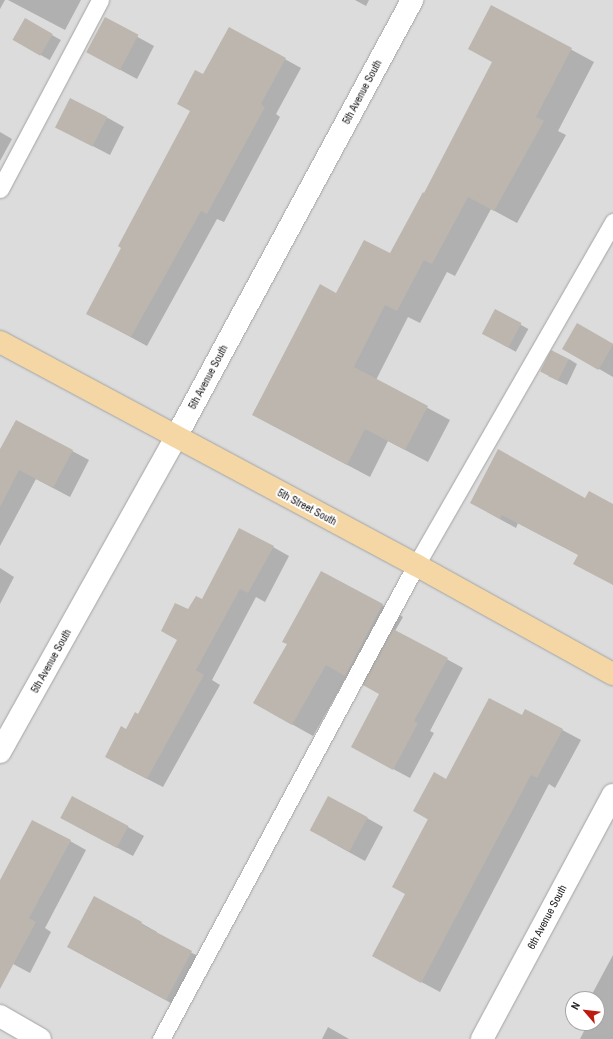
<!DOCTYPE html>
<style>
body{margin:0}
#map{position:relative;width:613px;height:1039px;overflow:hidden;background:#efece6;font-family:"Archivo Narrow",sans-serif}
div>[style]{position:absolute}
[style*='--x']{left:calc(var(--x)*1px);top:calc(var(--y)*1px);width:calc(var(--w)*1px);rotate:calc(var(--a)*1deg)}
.residential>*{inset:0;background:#dddcdc}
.shadow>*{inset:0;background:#0003;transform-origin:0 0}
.building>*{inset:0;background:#bcb6af;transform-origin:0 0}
.roads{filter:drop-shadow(0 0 1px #a3a3a3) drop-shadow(0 0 1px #a3a3a3)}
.lane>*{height:17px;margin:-8.5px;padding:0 8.5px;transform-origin:8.5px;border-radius:8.5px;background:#fff}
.street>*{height:22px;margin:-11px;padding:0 11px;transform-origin:11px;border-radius:11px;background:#fff}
.primary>*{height:22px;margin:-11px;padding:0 11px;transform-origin:11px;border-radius:11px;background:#f4d7a5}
span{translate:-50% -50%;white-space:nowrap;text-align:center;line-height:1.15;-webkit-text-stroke:4px #fff;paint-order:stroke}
.street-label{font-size:11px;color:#1f1f1f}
.north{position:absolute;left:565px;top:991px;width:40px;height:40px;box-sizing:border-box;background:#fff;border:1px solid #a5a5a5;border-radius:50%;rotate:298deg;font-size:11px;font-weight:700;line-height:16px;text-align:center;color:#1f1f1f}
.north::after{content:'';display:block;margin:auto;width:14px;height:18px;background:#bd1b10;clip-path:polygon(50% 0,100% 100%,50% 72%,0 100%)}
</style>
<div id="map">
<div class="residential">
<div style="clip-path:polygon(evenodd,0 0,613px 0,613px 1039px,0 1039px,0 0,573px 999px,597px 999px,597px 1023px,573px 1023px,573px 999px)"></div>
</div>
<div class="shadow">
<div style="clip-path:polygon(0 0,5px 0,0 9px)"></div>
<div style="clip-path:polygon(8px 0,81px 0,65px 30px)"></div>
<div style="clip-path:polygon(355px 0,369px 0,366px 6px)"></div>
<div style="clip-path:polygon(491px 6px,594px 62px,558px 131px,566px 135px,517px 223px,491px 209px,455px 276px,447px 272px,420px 323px,408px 317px,376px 380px,450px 420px,428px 462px,388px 441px,370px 477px,253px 415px,337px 294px,391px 255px,425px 195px,493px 62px)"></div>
<div style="clip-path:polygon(105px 19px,154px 46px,137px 79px,104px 61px)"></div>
<div style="left:25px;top:20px;width:41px;height:23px;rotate:29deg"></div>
<div style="clip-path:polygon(229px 28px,301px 68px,276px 114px,280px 117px,224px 222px,217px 219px,147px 346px,103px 322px,122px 248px,191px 111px)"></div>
<div style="clip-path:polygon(108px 118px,124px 127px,110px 155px,56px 127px)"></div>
<div style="clip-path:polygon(0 132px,12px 139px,0 161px)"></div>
<div style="left:496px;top:311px;width:37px;height:26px;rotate:29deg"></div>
<div style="clip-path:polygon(577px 325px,613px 345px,613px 377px,563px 348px)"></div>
<div style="clip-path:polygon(569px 359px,577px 364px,567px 385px,548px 376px)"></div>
<div style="clip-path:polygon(16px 421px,89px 460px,70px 497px,36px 479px,0 546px,0 451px)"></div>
<div style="clip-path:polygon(586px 499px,613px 505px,613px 585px,579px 555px,518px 523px,516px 528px,487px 512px)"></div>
<div style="clip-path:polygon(273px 547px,289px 556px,265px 602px,256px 597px,212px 680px,220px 685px,163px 787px,122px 766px,127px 730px,138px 715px,202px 600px)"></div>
<div style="clip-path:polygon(0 568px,14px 577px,0 604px)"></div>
<div style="clip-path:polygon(382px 605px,403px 617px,395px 631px,463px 668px,430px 731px,434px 733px,410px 778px,352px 747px,380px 694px,347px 676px,313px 736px,254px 703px)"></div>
<div style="clip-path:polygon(525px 710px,581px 740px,555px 788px,549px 784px,440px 992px,373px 956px,406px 894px,429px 820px,414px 811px,447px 780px,522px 716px)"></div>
<div style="clip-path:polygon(367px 818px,383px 827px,365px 861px,327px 840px)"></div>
<div style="clip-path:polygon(78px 827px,128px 827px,144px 836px,133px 856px)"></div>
<div style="clip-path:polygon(70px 841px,86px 850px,45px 928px,51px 932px,30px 973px,0 957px,0 891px)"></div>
<div style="clip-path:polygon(141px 923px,157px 932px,157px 934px,207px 961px,182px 1009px,84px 956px)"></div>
<div style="clip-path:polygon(613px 955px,613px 1039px,580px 1039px,588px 1023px,597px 1023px,597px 1007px,600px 1001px,591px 996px)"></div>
<div style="clip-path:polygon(328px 1027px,349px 1039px,322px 1039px)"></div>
</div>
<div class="building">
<div style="clip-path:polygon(491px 5px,572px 48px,536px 117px,544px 121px,494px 211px,468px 197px,432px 264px,424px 260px,397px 311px,385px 305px,354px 367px,428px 406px,405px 450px,365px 429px,347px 465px,252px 415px,320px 284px,336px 293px,364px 240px,390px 253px,423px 192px,424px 193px,492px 62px,468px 49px)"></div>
<div style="left:105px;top:17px;width:38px;height:40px;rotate:28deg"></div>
<div style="left:25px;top:18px;width:32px;height:25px;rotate:30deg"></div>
<div style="clip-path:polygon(229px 27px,286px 58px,261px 104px,265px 107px,207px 214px,201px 211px,131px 337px,86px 314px,121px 248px,118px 246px,190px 111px,177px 104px,195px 70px,203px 74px)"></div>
<div style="left:70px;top:98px;width:42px;height:33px;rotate:27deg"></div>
<div style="left:495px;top:309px;width:30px;height:28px;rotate:28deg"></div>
<div style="left:577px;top:323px;width:42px;height:30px;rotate:30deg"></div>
<div style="left:551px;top:350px;width:20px;height:24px;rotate:27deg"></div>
<div style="clip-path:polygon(16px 420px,73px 450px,53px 488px,19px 470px,0 507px,0 449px)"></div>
<div style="clip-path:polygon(498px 449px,585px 498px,589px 491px,613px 504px,613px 585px,573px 564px,578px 555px,502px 515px,500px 519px,470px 503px)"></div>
<div style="clip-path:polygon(239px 528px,274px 546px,248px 593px,240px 589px,196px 670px,204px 675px,147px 779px,105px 757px,121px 726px,126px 729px,135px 712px,138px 714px,177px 640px,161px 631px,175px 603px,188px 609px,196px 596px,202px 599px)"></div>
<div style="clip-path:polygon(321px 571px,383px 604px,345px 676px,326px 665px,292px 725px,253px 703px,287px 644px,282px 642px)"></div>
<div style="clip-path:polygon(393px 629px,448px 658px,414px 721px,418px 723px,393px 770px,351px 747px,379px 694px,363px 685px)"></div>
<div style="clip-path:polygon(489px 698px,522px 715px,525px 709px,563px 729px,537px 778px,531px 775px,421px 983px,372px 956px,405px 894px,392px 887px,428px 819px,413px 811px,434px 772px,446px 779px)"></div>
<div style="left:72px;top:796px;width:64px;height:25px;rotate:28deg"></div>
<div style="left:328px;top:796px;width:45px;height:39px;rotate:28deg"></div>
<div style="clip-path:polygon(32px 820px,71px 840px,29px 918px,36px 922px,0 989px,0 880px)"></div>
<div style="clip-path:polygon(94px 896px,142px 922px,141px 924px,192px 951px,166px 1000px,67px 947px)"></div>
</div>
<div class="roads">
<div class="lane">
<div style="--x:0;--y:189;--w:214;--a:-62.1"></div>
<div style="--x:161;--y:1039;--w:538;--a:-61.72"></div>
<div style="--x:416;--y:565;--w:396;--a:-60.1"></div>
</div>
<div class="street">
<div style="--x:0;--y:752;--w:361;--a:-60.8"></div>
<div style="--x:176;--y:437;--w:497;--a:-61.6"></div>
<div style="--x:0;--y:1016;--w:46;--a:29.9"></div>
<div style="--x:482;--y:1039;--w:277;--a:-61.8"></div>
</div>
<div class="primary">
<div style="--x:0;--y:342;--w:472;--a:28.2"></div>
<div style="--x:416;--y:565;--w:225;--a:29"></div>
</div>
</div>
<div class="street-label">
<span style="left:362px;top:92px;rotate:-62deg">5th Avenue South</span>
<span style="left:208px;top:377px;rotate:-62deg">5th Avenue South</span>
<span style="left:307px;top:507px;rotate:28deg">5th Street South</span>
<span style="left:51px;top:661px;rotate:-61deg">5th Avenue South</span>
<span style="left:547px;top:917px;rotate:-62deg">6th Avenue South</span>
</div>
<div class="north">N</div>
</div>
